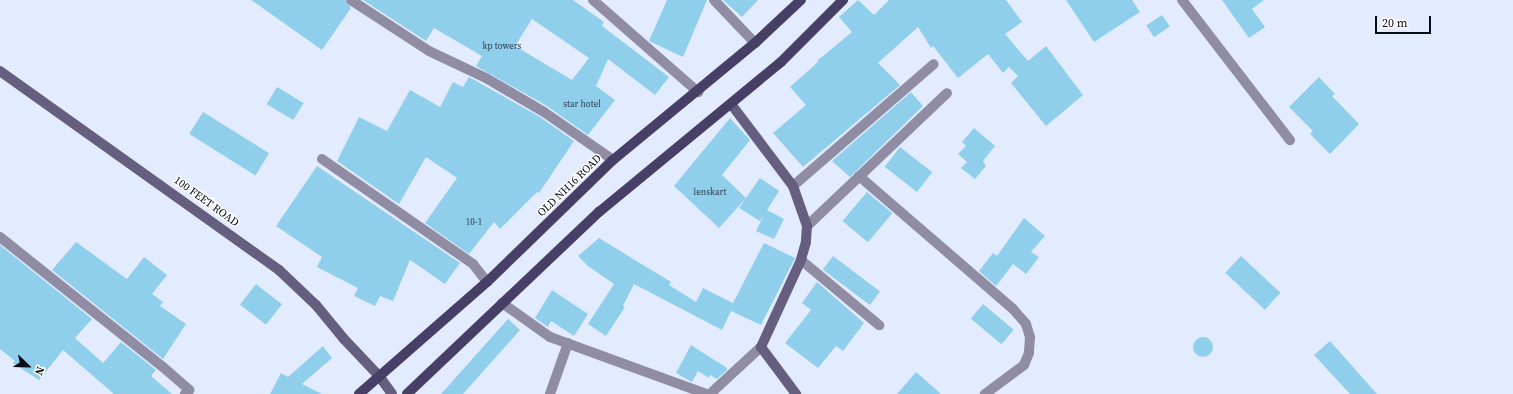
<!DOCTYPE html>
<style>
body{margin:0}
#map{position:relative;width:1513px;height:394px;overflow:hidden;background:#e2ecfe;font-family:"Source Serif 4",serif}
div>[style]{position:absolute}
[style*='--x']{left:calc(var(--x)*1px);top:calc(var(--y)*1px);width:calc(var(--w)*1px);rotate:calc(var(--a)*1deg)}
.building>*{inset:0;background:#8fcfec;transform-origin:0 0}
.round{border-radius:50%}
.street>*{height:10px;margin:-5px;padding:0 5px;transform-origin:5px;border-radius:5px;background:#908ca3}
.secondary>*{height:10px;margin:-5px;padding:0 5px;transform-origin:5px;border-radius:5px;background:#655e7f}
.primary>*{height:10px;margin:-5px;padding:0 5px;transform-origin:5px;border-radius:5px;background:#473f65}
span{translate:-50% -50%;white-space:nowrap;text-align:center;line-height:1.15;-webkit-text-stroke:3px #fff;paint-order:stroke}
.number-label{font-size:9px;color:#293d4b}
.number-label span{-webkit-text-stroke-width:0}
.street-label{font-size:11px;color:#070c15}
.north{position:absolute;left:8px;top:346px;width:40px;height:40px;-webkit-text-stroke:3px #fff;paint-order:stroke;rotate:113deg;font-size:11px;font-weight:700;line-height:16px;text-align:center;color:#070c15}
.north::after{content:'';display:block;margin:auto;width:14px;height:18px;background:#070c15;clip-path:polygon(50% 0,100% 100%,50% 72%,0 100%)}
.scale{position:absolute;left:1375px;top:16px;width:56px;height:18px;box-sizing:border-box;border:2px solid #070c15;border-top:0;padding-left:5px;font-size:12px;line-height:14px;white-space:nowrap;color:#070c15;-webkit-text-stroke:3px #fff;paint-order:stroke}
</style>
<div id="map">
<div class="building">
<div style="clip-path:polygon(251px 0,345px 0,351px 8px,322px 50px)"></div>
<div style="clip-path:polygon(evenodd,363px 0,573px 0,604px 22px,602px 26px,669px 77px,655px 95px,608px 59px,596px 86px,615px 100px,588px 135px,547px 106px,476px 66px,482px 56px,434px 28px,426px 41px,363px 0,532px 19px,589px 58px,572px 80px,515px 46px,532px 19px)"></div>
<div style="clip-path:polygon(667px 0,707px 0,683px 57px,649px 41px)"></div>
<div style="clip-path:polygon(723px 0,758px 0,742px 17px)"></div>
<div style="clip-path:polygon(858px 0,874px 15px,889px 0,1006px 0,1022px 22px,1005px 34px,1028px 61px,1046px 46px,1083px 95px,1046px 126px,1011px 83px,1018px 76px,1009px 67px,1003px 73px,988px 54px,958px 78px,933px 46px,931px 48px,918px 27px,878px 63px,900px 85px,803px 167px,773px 133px,806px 105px,790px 87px,818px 62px,817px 61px,852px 32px,839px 17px)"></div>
<div style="clip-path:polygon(1066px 0,1132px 0,1140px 12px,1094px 42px)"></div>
<div style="clip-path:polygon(1222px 0,1264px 0,1252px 9px,1265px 27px,1249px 38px)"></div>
<div style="left:1162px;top:15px;width:14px;height:19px;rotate:56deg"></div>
<div style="clip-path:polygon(469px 77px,540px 117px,574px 141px,539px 193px,537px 192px,500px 229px,494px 222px,469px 254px,425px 223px,457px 178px,426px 157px,399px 204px,337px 161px,359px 117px,387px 131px,410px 90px,440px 107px,453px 82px,463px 87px)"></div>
<div style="clip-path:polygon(1319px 77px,1335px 94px,1332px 96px,1359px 124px,1330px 154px,1310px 134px,1313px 131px,1289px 107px)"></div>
<div style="left:277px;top:87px;width:31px;height:20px;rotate:31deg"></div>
<div style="clip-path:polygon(911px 92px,923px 106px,850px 177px,832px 161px)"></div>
<div style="left:203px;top:112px;width:78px;height:26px;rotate:32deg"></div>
<div style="clip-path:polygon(730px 118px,750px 140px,722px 175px,746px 198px,719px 228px,674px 186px)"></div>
<div style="clip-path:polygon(974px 128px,995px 146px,983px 161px,986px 166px,975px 179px,961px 168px,967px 162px,958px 154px,966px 146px,962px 142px)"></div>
<div style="left:900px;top:147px;width:41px;height:25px;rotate:38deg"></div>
<div style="clip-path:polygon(317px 166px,460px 263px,445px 284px,410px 260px,393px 301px,380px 296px,375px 306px,354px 296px,358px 288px,317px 267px,322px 257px,276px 226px)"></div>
<div style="clip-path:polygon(760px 178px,779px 191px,767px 210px,784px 219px,774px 239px,756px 231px,764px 215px,760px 221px,739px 208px)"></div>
<div style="left:867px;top:192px;width:33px;height:38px;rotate:40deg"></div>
<div style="clip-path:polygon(1024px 218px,1045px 236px,1031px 252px,1039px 257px,1026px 274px,1013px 264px,996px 286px,979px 271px,993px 253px,997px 256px)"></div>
<div style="clip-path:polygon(599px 238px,671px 282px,669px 285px,696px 302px,703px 288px,733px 303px,764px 243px,795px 258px,761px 325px,731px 311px,722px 330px,634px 284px,623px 306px,625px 307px,606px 336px,588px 324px,614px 284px,588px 266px,578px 256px)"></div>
<div style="clip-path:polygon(76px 242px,127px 279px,144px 257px,167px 275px,152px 294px,163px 302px,160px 306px,186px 324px,163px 359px,52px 270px)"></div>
<div style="clip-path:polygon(0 245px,92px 319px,75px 338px,103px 363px,121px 342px,156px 370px,151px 376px,172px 394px,114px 394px,63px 350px,39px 380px,13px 363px,15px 361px,0 349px)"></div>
<div style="left:833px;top:256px;width:59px;height:17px;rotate:37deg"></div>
<div style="left:1241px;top:256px;width:54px;height:23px;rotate:43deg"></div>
<div style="clip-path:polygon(817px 282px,864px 323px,843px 351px,836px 346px,818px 368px,785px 343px,811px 310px,802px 303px)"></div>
<div style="left:256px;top:284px;width:33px;height:26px;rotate:38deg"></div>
<div style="clip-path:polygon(552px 290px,588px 314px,574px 336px,551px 321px,548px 327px,535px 318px)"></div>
<div style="left:983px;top:304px;width:40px;height:19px;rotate:40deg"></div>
<div style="clip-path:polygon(508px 319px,520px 330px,463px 394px,441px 394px)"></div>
<div class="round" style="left:1193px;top:337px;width:20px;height:20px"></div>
<div style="clip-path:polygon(1330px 341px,1377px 394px,1350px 394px,1314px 355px)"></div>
<div style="clip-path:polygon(691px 345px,727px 368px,727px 370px,717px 379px,710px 375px,709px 378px,698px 371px,692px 382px,676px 373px)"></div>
<div style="clip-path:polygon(323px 346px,332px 358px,302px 384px,322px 394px,270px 394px,281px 373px,288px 377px)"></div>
<div style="clip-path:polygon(916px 372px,941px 394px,897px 394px)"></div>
</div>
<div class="street">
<div style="--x:351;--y:0;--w:93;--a:33.2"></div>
<div style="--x:429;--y:51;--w:63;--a:25.3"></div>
<div style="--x:486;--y:78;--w:67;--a:30.4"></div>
<div style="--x:544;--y:112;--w:84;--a:34.8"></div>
<div style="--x:593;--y:0;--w:140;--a:41.2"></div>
<div style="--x:714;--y:0;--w:59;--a:46.4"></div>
<div style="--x:1182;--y:0;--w:177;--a:52.4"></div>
<div style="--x:322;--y:159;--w:184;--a:34.8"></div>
<div style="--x:473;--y:264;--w:23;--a:52"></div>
<div style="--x:859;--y:176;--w:203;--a:40.8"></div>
<div style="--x:1013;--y:309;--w:20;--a:49"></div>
<div style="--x:1026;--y:324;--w:14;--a:73"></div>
<div style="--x:1030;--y:337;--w:16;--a:94"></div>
<div style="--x:1029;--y:353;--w:13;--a:113"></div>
<div style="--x:1024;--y:365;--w:49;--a:143.4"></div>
<div style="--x:793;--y:186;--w:186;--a:-40.9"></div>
<div style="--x:807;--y:226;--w:193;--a:-43.5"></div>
<div style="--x:0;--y:237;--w:208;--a:38.6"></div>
<div style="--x:163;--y:367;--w:35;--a:41"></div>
<div style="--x:189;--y:390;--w:6;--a:135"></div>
<div style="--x:801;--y:260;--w:102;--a:39.8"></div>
<div style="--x:502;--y:303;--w:59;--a:35.3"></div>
<div style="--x:550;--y:337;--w:167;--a:20"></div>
<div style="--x:550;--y:394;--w:54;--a:-70.6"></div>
<div style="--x:710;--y:394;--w:69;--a:-42.7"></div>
</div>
<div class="secondary">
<div style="--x:0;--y:71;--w:343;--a:35.5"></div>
<div style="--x:279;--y:270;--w:51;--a:43.4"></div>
<div style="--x:316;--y:305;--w:44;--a:50.5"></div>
<div style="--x:344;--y:339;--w:51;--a:46.6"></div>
<div style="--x:379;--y:376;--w:22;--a:54"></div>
<div style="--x:731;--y:104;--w:103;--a:52.9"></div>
<div style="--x:793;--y:186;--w:42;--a:70.7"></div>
<div style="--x:807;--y:226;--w:16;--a:94"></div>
<div style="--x:806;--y:242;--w:19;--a:106"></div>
<div style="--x:801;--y:260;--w:96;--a:114.7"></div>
<div style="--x:761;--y:347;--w:59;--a:53.3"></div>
</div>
<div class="primary">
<div style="--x:359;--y:394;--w:170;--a:-41.2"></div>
<div style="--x:487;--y:282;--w:175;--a:-44.1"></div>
<div style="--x:613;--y:160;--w:184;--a:-39.5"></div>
<div style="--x:755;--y:43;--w:63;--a:-43.1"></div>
<div style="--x:407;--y:394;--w:265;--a:-43.5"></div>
<div style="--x:599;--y:212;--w:236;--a:-39.5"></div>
<div style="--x:781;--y:62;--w:88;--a:-45"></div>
</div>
<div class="number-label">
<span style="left:502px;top:46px">kp towers</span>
<span style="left:582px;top:104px">star hotel</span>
<span style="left:710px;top:192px">lenskart</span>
<span style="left:474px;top:222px">10-1</span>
</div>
<div class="street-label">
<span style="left:570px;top:186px;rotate:-44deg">OLD NH16 ROAD</span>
<span style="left:206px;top:202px;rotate:36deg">100 FEET ROAD</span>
</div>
<div class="north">N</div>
<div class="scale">20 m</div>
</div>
